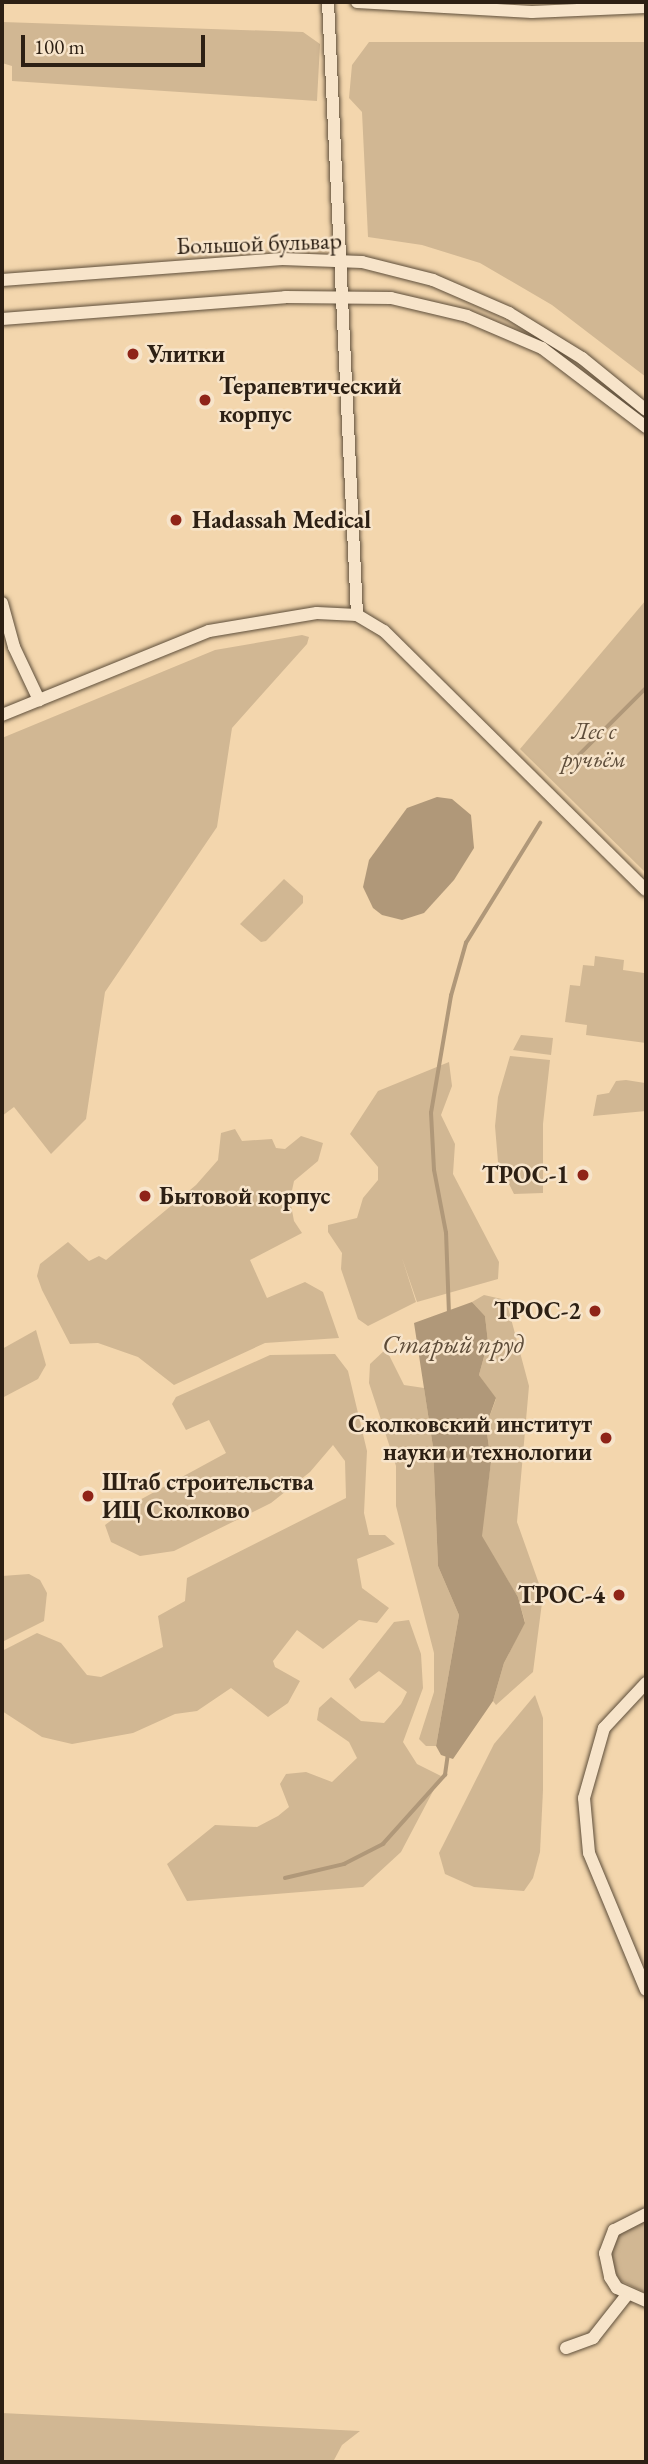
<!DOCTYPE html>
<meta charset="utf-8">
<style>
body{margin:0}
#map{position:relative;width:648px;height:2464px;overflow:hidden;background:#f3d6ad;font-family:"EB Garamond",serif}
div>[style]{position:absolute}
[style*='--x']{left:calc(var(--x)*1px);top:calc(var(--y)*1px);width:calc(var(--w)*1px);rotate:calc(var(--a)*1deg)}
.green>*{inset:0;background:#d1b793}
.water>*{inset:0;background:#b09879}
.stream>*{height:3.5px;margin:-1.75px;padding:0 1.75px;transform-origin:1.75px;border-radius:1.75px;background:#b09879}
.roads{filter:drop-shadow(0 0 2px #5e4e3a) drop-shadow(0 0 2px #5e4e3a)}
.street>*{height:12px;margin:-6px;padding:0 6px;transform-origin:6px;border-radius:6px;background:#f7e4ca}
.dots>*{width:19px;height:19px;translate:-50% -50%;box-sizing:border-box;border:4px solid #f7e4ca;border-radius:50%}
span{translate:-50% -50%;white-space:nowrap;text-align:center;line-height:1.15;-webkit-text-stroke:5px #f7e4ca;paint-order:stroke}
.street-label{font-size:24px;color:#2d2014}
.poi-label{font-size:24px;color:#2d2014;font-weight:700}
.left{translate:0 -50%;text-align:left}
.right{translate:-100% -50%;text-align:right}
.park-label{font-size:24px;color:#5e4d3a;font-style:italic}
.water-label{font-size:26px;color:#5b4a37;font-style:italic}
.frame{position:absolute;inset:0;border:4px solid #2d2014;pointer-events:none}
.scale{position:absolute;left:21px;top:35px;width:184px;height:32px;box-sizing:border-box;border:4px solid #2d2014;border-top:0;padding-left:9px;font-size:21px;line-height:24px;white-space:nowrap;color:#2d2014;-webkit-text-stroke:5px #f7e4ca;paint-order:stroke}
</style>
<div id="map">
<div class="green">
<div style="clip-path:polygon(2px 22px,303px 32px,320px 44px,317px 101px,12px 81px,12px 66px,2px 63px)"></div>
<div style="clip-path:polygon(369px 42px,646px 42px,646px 377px,552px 305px,480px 263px,422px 245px,368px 237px,362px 112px,349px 98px,352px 65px)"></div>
<div style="clip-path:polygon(646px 600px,646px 873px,520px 749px)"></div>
<div style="clip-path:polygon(302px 635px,309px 637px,307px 644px,232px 728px,217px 827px,105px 992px,86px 1119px,51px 1154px,14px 1107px,2px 1116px,2px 738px,215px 650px)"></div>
<div style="clip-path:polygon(284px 879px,303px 896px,303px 903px,266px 941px,261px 942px,240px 924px)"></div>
<div style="clip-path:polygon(595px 956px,624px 960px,623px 970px,644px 973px,646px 1043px,586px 1035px,587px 1025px,565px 1022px,570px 985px,580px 986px,583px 965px,594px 966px)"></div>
<div style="clip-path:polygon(521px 1035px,553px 1038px,551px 1055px,513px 1050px)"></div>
<div style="clip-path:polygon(510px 1056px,550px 1060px,543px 1124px,543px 1193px,514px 1194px,498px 1162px,495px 1126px,498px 1097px)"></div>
<div style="clip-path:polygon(449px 1062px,452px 1086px,441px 1115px,455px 1144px,453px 1174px,499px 1262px,498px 1279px,417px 1302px,402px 1258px,416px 1302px,368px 1326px,358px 1319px,341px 1269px,342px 1253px,328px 1232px,328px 1225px,357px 1218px,363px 1198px,378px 1180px,378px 1167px,350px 1134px,378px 1091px)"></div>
<div style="clip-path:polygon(626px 1080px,645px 1083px,646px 1111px,593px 1116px,597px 1095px,609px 1093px,616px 1081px)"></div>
<div style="clip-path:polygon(235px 1129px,242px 1141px,272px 1139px,276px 1148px,285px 1149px,301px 1136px,323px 1143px,318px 1161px,294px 1181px,290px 1200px,294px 1221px,302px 1233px,250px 1260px,267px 1298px,305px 1282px,323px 1292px,339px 1338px,265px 1343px,174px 1385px,138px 1357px,98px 1343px,70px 1344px,42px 1290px,37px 1276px,40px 1264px,68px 1242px,89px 1261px,99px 1256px,106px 1260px,196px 1185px,218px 1160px,221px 1133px)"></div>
<div style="clip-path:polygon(484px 1295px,506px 1300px,529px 1386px,517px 1522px,543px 1595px,533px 1672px,496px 1705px,493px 1701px,504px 1663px,525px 1622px,518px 1597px,481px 1536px,491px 1462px,486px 1426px,496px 1399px,479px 1375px,488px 1342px,485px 1316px,472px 1302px)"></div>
<div style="clip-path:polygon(36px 1330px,46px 1365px,38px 1379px,2px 1398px,2px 1349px)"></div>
<div style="clip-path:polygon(386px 1349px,404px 1385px,424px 1388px,433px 1447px,438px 1566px,459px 1615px,436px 1746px,426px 1746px,419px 1739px,434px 1692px,434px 1653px,396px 1506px,396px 1466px,369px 1383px,370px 1364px)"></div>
<div style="clip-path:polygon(335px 1354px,348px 1371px,367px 1451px,364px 1513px,369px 1535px,385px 1535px,395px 1544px,357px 1559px,362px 1588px,389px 1608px,377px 1623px,359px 1620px,323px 1649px,297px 1630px,273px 1661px,275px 1667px,300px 1681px,288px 1703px,268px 1717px,231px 1688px,197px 1711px,175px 1714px,133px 1733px,72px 1744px,42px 1737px,2px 1711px,2px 1651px,37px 1633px,61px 1643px,87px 1675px,101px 1677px,163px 1647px,158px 1616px,185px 1601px,187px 1578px,346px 1498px,345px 1461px,333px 1445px,310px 1472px,271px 1503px,174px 1551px,140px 1556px,111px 1542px,105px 1525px,136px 1502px,226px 1453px,209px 1420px,186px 1430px,172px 1404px,176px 1397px,270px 1355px)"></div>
<div style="clip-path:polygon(29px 1574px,40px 1580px,47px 1593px,44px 1621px,2px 1642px,2px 1576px)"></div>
<div style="clip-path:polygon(409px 1620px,421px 1654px,423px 1688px,403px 1742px,417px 1764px,441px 1776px,401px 1852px,363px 1887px,187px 1901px,167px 1864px,215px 1825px,257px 1827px,278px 1816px,289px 1807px,280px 1784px,286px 1774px,306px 1772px,332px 1782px,357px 1758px,349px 1742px,317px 1720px,319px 1708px,331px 1697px,361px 1721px,384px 1723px,401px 1704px,407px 1692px,379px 1671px,355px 1689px,349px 1679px,394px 1622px)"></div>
<div style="clip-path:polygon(535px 1695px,543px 1718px,543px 1790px,540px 1852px,533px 1878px,524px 1891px,474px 1887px,445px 1874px,439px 1853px,494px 1744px)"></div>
<div style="clip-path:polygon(646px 2219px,646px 2293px,619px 2280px,610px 2259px,611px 2248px,623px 2228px)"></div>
<div style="clip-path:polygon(2px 2413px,360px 2431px,342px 2445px,333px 2462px,2px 2462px)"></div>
</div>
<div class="water">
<div style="clip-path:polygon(437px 797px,452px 799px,471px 815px,474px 848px,454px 880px,424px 913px,402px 920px,382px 915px,373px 908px,363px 887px,369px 860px,407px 808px)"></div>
<div style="clip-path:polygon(472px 1302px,485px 1316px,488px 1342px,479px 1375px,496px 1398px,486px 1426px,491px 1462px,482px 1536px,518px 1597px,525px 1623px,504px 1663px,493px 1701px,453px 1759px,441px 1755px,436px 1746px,459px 1615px,438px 1566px,433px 1447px,414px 1323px)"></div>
</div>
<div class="stream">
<div style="--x:572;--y:762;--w:105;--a:-45"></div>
<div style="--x:449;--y:1314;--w:81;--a:-92.1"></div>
<div style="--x:446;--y:1233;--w:64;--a:-100.8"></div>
<div style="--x:434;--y:1170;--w:57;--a:-93"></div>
<div style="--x:431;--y:1113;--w:119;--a:-80.3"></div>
<div style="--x:451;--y:996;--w:55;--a:-74.2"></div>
<div style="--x:466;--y:943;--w:141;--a:-58.3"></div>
<div style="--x:285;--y:1878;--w:61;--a:-13.3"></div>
<div style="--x:344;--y:1864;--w:44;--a:-27.1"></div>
<div style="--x:383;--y:1844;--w:93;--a:-48.1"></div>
<div style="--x:445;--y:1775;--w:21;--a:-82"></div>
</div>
<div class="roads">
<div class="street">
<div style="--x:328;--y:2;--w:614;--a:87.29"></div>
<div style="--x:357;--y:2;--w:175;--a:3.3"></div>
<div style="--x:532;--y:12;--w:114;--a:-2.5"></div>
<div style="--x:2;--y:280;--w:281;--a:-4.3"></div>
<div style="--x:282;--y:259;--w:80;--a:2.1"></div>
<div style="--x:362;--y:262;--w:73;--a:14.2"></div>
<div style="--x:433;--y:280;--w:83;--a:23.5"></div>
<div style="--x:509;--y:313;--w:86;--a:31.7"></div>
<div style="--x:582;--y:358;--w:82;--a:39.1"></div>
<div style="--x:2;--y:319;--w:284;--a:-4.4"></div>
<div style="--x:285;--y:297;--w:106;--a:0.5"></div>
<div style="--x:391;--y:298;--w:78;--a:13.3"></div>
<div style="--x:467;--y:316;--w:82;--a:23.1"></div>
<div style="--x:542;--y:348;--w:131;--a:37.2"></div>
<div style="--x:2;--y:603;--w:46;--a:74.7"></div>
<div style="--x:14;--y:647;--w:59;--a:64.7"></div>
<div style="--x:2;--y:715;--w:223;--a:-22.1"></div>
<div style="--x:209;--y:631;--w:109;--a:-9.5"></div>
<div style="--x:317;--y:613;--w:40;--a:2.9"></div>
<div style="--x:357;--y:615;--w:31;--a:31"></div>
<div style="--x:384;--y:631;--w:368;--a:44.7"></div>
<div style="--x:646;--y:1683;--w:62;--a:133"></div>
<div style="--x:604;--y:1728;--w:73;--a:105.9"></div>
<div style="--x:584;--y:1798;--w:55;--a:84.8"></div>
<div style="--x:589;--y:1853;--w:148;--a:67.4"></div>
<div style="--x:646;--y:2214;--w:36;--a:153"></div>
<div style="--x:614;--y:2230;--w:25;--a:111"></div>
<div style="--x:605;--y:2253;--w:25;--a:78"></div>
<div style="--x:610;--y:2277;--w:13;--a:58"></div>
<div style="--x:617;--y:2288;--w:32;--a:24"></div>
<div style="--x:566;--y:2348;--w:29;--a:-20"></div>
<div style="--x:593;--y:2338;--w:55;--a:-51.7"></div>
</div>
</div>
<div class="dots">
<div style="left:133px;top:354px;background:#8f2418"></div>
<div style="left:205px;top:400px;background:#8f2418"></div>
<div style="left:176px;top:520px;background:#8f2418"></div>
<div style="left:583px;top:1175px;background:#8f2418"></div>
<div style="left:145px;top:1196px;background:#8f2418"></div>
<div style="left:595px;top:1311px;background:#8f2418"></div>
<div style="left:606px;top:1438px;background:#8f2418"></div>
<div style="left:88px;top:1496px;background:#8f2418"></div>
<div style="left:619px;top:1595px;background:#8f2418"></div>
</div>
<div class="street-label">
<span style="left:259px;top:243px;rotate:-2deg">Большой бульвар</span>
</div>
<div class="poi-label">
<span class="left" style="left:147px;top:354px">Улитки</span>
<span class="left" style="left:219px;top:400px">Терапевтический<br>корпус</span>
<span class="left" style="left:192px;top:520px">Hadassah Medical</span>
<span class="right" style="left:569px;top:1175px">TPOC-1</span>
<span class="left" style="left:159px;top:1196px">Бытовой корпус</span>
<span class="right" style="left:581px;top:1311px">TPOC-2</span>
<span class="right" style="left:592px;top:1438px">Сколковский институт<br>науки и технологии</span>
<span class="left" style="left:102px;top:1496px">Штаб строительства<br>ИЦ Сколково</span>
<span class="right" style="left:605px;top:1595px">TPOC-4</span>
</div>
<div class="park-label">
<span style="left:594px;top:745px">Лес с<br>ручьём</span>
</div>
<div class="water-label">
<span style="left:453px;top:1345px">Старый пруд</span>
</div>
<div class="frame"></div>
<div class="scale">100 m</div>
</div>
